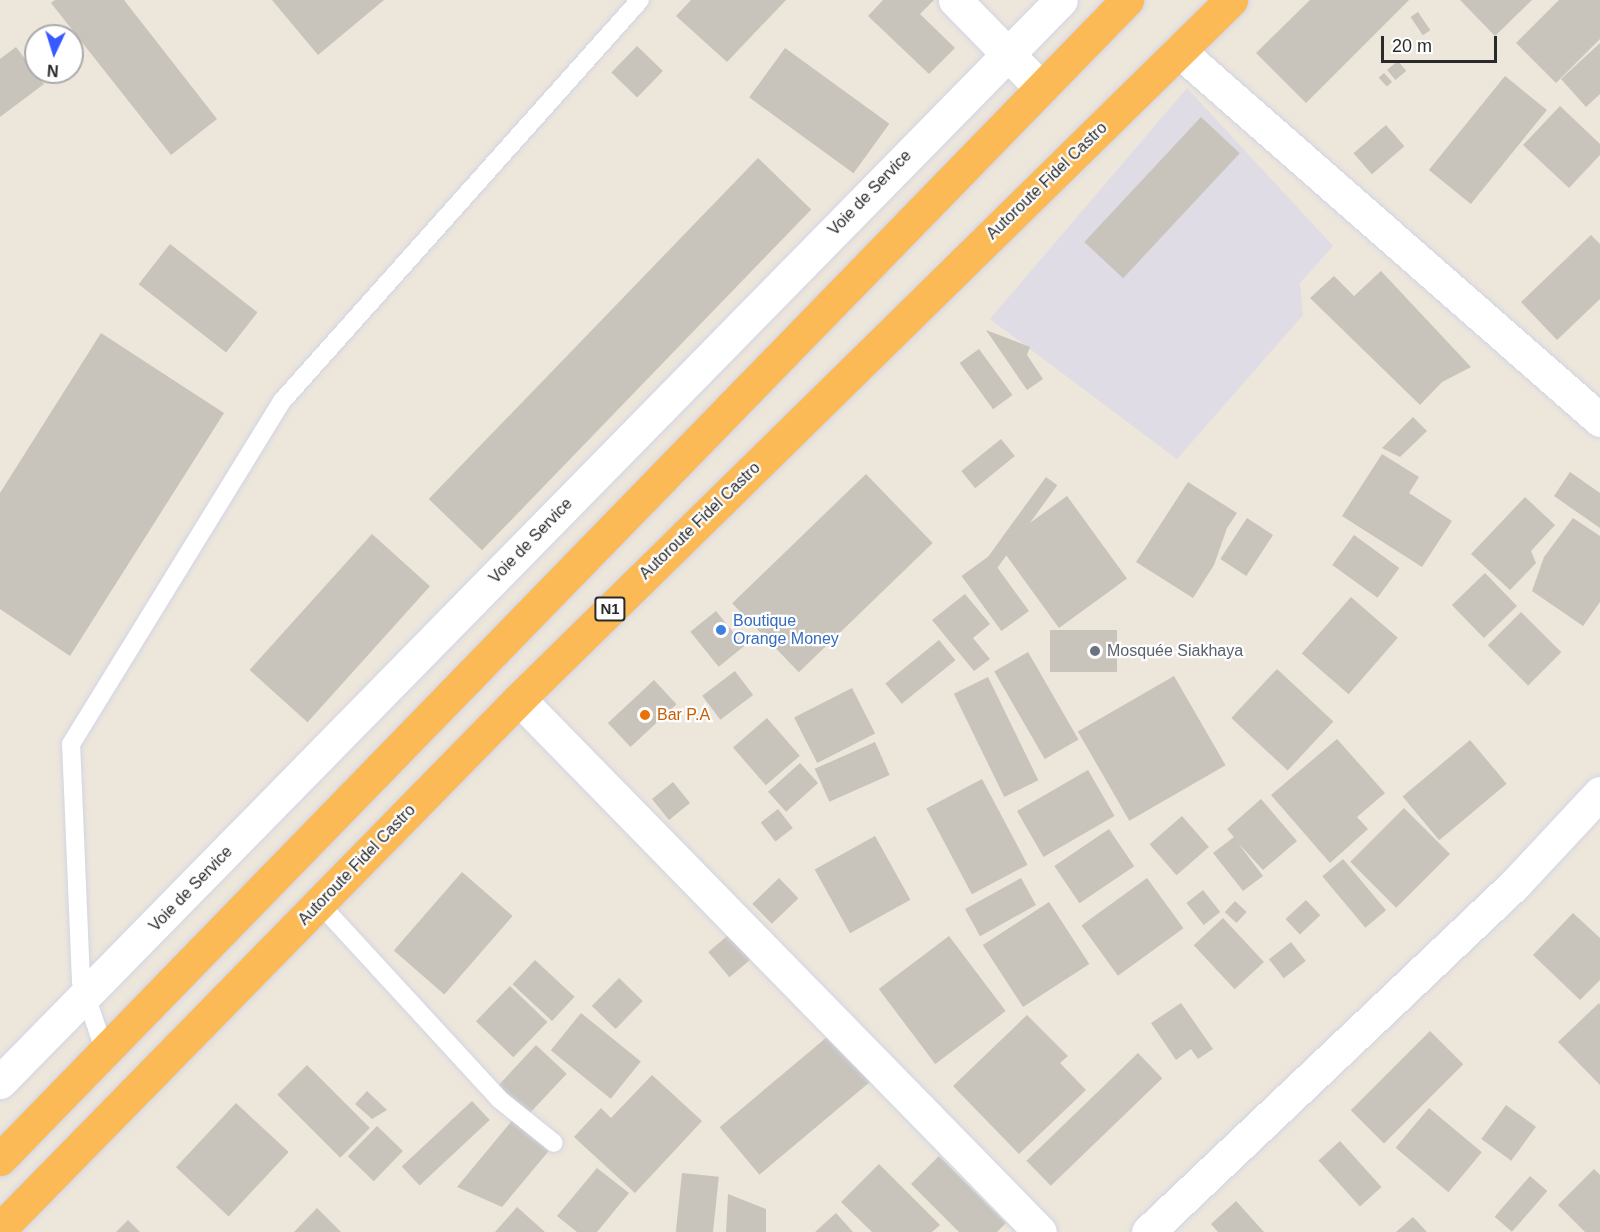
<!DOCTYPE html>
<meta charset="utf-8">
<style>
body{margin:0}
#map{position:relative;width:1600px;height:1232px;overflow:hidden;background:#ede6db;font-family:Arial,sans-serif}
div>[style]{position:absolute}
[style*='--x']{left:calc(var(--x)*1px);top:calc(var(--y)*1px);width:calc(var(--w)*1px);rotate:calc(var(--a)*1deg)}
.industrial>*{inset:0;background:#dfdce5}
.building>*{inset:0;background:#c8c3bb;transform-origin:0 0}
.roads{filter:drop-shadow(0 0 2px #d1d4e4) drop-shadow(0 0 2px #d1d4e4)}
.service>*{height:18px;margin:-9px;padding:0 9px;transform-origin:9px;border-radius:9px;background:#fff}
.minor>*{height:33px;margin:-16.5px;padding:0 16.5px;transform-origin:16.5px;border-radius:16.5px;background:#fff}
.trunk>*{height:33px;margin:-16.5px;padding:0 16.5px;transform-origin:16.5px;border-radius:16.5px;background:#fcba56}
.dots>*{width:16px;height:16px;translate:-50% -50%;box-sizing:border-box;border:3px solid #fff;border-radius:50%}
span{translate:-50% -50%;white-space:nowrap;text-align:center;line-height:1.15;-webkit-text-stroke:4.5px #fff;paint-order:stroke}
.shield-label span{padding:2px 4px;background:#fff;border:2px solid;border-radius:4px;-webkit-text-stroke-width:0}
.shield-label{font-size:15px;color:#2a2a2a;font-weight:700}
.street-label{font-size:16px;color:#2a2a2a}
.shop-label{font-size:16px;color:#366cbe}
.left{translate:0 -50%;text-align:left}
.worship-label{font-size:16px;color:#5b616d}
.food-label{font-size:16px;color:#c56008}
.north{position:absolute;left:24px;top:24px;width:60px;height:60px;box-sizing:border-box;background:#fff;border:2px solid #aaa;border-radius:50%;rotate:184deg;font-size:16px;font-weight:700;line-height:24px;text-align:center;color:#2a2a2a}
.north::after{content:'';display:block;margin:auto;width:21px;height:27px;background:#3759ff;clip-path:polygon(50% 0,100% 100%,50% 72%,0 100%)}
.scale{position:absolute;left:1381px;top:36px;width:116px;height:27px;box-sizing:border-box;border:3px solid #2a2a2a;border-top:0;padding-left:8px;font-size:18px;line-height:21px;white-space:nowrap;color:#2a2a2a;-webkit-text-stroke:4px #fff;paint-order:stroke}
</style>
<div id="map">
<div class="industrial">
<div style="clip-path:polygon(1187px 88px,1333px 246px,1300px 283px,1303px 315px,1177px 459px,990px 319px)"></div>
</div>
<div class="building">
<div style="clip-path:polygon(55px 0,124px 0,217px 119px,171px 155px,51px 3px)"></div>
<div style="clip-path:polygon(272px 0,384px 0,318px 55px)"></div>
<div style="clip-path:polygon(691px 0,786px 0,727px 62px,676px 16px)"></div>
<div style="clip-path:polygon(883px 0,934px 0,920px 14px,955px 48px,929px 74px,868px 16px)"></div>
<div style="clip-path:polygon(1310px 0,1409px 0,1306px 103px,1256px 53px)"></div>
<div style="clip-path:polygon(1460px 0,1532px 0,1495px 36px)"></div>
<div style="clip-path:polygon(1559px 0,1600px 0,1600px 39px,1556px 83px,1516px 43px)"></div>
<div style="left:1418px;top:12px;width:22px;height:9px;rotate:56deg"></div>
<div style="clip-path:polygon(1600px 43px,1600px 94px,1586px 107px,1561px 79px)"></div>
<div style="left:637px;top:46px;width:36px;height:37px;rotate:44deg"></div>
<div style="clip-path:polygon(16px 47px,44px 84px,0 117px,0 59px)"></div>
<div style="left:785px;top:48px;width:129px;height:61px;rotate:36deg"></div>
<div style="left:1398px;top:61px;width:13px;height:14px;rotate:51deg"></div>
<div style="left:1384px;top:73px;width:12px;height:7px;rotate:48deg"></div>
<div style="left:1505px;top:76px;width:54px;height:121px;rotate:39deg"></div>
<div style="clip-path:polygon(1560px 106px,1600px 144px,1600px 155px,1569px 188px,1523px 145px)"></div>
<div style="left:1201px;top:117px;width:53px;height:171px;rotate:43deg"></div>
<div style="left:1386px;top:125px;width:28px;height:43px;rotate:49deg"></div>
<div style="left:758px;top:158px;width:74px;height:474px;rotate:44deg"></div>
<div style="clip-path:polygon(1591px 235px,1600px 244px,1600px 299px,1557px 340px,1521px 302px)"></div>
<div style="left:170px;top:244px;width:111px;height:51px;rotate:38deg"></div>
<div style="clip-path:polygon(1381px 271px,1471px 367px,1442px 382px,1420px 405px,1310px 298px,1334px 276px,1354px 296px)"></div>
<div style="clip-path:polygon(986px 330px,1030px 347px,1027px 355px,1043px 379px,1027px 390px)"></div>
<div style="clip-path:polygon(101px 333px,224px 413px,70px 656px,0 609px,0 493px)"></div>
<div style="left:979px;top:349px;width:57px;height:24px;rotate:54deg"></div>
<div style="clip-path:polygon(1413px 417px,1427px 431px,1400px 457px,1382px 448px)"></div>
<div style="left:1001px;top:439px;width:22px;height:51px;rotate:51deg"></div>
<div style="clip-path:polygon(1382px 454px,1419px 477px,1409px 493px,1452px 521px,1422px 567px,1342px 516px)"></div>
<div style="clip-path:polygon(1570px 472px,1600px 493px,1600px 528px,1554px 496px)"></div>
<div style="left:866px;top:474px;width:96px;height:186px;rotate:46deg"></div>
<div style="left:1046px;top:477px;width:14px;height:117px;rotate:36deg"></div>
<div style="clip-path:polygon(1188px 482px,1237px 513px,1227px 528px,1214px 565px,1193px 598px,1136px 562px)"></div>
<div style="left:1067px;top:496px;width:102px;height:84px;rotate:54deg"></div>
<div style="clip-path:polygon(1525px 497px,1555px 525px,1531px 551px,1536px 563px,1510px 590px,1471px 554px)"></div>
<div style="left:1247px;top:518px;width:31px;height:49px;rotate:33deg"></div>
<div style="clip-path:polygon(1573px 518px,1600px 536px,1600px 602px,1583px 626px,1532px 591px,1544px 557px)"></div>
<div style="left:372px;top:534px;width:78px;height:183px;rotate:42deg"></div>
<div style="left:1354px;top:535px;width:56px;height:37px;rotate:36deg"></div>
<div style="left:989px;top:556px;width:68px;height:34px;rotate:54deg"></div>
<div style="left:1485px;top:573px;width:46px;height:46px;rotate:46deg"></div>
<div style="clip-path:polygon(965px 594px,990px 624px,973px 638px,990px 659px,974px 671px,932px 620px)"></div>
<div style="left:1351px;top:597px;width:62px;height:75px;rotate:41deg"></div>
<div style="left:716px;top:611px;width:45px;height:33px;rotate:51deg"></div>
<div style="left:1521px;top:612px;width:57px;height:47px;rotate:45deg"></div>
<div style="left:1050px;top:630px;width:67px;height:42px"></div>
<div style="left:939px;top:640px;width:26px;height:69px;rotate:51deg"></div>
<div style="left:1028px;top:652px;width:101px;height:39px;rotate:60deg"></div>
<div style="left:1277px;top:669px;width:77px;height:67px;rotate:43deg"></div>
<div style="left:735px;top:671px;width:30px;height:41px;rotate:53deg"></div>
<div style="left:1174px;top:676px;width:103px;height:111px;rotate:60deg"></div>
<div style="left:988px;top:677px;width:115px;height:38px;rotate:64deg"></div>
<div style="left:654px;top:680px;width:33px;height:63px;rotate:47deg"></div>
<div style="left:852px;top:688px;width:51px;height:65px;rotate:63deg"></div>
<div style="left:767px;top:718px;width:50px;height:45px;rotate:49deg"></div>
<div style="clip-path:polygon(1337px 739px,1385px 793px,1357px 817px,1368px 829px,1330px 863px,1271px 795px)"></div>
<div style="left:1470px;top:740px;width:57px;height:88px;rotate:50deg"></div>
<div style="left:875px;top:742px;width:36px;height:66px;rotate:66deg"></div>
<div style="left:800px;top:763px;width:27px;height:43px;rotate:48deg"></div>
<div style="left:1088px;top:770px;width:53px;height:82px;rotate:60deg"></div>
<div style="left:982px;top:779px;width:97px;height:63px;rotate:62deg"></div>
<div style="left:673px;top:782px;width:27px;height:27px;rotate:51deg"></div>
<div style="clip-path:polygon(1261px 799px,1297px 841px,1263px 870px,1238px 843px,1263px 876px,1243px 891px,1213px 853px,1234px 837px,1227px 829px)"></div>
<div style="left:1404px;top:808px;width:65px;height:76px;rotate:45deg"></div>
<div style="left:778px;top:809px;width:24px;height:22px;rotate:52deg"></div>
<div style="left:1182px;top:816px;width:41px;height:43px;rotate:49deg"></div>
<div style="left:1109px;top:829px;width:45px;height:66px;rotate:56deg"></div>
<div style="left:875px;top:836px;width:73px;height:69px;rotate:61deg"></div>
<div style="left:1343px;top:859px;width:67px;height:27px;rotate:50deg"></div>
<div style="left:462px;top:872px;width:67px;height:104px;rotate:41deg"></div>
<div style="left:779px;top:878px;width:28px;height:37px;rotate:46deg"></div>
<div style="left:1021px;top:878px;width:31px;height:64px;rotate:61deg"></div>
<div style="left:1147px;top:878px;width:62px;height:81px;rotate:54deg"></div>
<div style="left:1203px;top:890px;width:28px;height:21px;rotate:52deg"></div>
<div style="left:1306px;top:900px;width:21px;height:28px;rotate:47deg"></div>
<div style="left:1235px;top:901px;width:16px;height:15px;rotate:43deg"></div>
<div style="left:1049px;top:902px;width:74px;height:79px;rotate:57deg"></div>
<div style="clip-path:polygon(1573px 913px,1600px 938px,1600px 980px,1580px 1000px,1533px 955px)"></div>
<div style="left:1223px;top:918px;width:60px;height:40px;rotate:47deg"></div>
<div style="left:732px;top:932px;width:33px;height:31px;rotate:50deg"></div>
<div style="left:949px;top:936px;width:94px;height:88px;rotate:53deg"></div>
<div style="left:1291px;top:942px;width:24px;height:28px;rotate:52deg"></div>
<div style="left:535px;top:960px;width:54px;height:33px;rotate:43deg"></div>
<div style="left:619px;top:978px;width:33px;height:39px;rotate:44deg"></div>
<div style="left:510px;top:986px;width:52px;height:49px;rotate:44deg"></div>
<div style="clip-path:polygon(1181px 1003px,1213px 1049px,1198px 1059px,1191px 1049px,1176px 1060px,1151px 1023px)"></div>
<div style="clip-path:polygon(1599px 1003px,1600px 1005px,1600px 1085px,1558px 1042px)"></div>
<div style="left:581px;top:1013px;width:77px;height:48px;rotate:39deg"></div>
<div style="clip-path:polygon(1027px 1015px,1068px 1056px,1060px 1063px,1086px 1090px,1019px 1154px,953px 1086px)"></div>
<div style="left:1430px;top:1031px;width:47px;height:112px;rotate:45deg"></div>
<div style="left:833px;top:1032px;width:62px;height:148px;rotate:50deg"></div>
<div style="left:536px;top:1045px;width:42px;height:59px;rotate:43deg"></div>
<div style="left:1138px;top:1053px;width:35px;height:155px;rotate:46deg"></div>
<div style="left:307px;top:1065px;width:89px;height:42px;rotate:45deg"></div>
<div style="clip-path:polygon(652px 1075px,702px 1121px,635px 1193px,574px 1137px,601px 1108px,611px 1118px)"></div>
<div style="clip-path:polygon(367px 1091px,387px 1110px,372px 1119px,355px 1104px)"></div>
<div style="left:472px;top:1101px;width:26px;height:96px;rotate:47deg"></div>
<div style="left:236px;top:1103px;width:72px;height:88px;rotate:43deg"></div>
<div style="left:1506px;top:1105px;width:37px;height:42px;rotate:36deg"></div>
<div style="left:1429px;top:1108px;width:69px;height:52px;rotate:40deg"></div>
<div style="clip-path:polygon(515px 1117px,552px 1147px,502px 1207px,457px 1187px)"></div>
<div style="left:377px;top:1126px;width:36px;height:42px;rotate:44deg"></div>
<div style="left:1340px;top:1141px;width:62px;height:29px;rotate:48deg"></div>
<div style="clip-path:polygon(939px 1156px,1006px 1223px,997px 1232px,959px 1232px,911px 1184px)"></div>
<div style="clip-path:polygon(879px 1164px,940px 1225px,932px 1232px,872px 1232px,841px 1202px)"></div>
<div style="clip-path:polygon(597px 1168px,629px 1193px,597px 1232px,577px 1232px,557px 1216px)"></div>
<div style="clip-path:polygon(1594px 1169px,1600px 1175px,1600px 1232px,1585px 1232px,1558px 1205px)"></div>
<div style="left:682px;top:1173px;width:37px;height:59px;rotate:6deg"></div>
<div style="left:1530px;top:1176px;width:23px;height:54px;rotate:41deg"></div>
<div style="clip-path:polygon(728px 1194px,766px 1209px,766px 1232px,726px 1232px)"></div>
<div style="clip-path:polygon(1236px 1201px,1264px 1232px,1218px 1232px,1211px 1224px)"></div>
<div style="clip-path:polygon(517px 1207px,545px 1232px,495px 1232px)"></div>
<div style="clip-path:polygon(317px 1208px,341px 1232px,294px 1232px)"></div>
<div style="clip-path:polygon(836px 1213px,853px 1232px,815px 1232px)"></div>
<div style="clip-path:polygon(1413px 1217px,1427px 1232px,1396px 1232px)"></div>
<div style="clip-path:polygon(128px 1220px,140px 1232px,116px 1232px)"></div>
</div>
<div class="roads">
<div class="service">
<div style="--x:319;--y:903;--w:266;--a:47.4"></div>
<div style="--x:499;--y:1099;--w:70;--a:38.7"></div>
<div style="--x:104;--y:1049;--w:72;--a:-108.7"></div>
<div style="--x:81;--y:981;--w:237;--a:-92.4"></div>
<div style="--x:71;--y:744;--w:404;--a:-58.4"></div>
<div style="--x:283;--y:400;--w:536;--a:-48.25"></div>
</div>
<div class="minor">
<div style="--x:955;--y:0;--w:122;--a:45.7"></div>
<div style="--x:1179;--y:51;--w:560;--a:41.23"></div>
<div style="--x:519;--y:699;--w:745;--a:45.65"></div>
<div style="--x:0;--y:1082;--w:1515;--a:-45.56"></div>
<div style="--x:1148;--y:1232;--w:507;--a:-43.48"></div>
<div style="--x:1516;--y:883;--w:123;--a:-47"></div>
</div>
<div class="trunk">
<div style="--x:0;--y:1159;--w:1617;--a:-45.8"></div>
<div style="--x:0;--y:1229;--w:742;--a:-45.6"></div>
<div style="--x:519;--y:699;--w:998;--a:-44.47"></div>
</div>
</div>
<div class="dots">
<div style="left:721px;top:630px;background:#3f7fe0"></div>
<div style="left:1095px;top:651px;background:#6b7280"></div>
<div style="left:645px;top:715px;background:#e8710a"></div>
</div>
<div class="shield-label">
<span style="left:610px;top:609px">N1</span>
</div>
<div class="street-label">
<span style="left:1047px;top:181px;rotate:-44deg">Autoroute Fidel Castro</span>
<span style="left:870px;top:193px;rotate:-46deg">Voie de Service</span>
<span style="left:700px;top:521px;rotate:-44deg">Autoroute Fidel Castro</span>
<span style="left:531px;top:541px;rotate:-46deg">Voie de Service</span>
<span style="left:357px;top:865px;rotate:-46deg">Autoroute Fidel Castro</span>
<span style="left:191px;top:889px;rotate:-46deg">Voie de Service</span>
</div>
<div class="shop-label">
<span class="left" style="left:733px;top:630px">Boutique<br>Orange Money</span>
</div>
<div class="worship-label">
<span class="left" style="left:1107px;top:651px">Mosquée Siakhaya</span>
</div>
<div class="food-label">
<span class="left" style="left:657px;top:715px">Bar P.A</span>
</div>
<div class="north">N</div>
<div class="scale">20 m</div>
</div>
